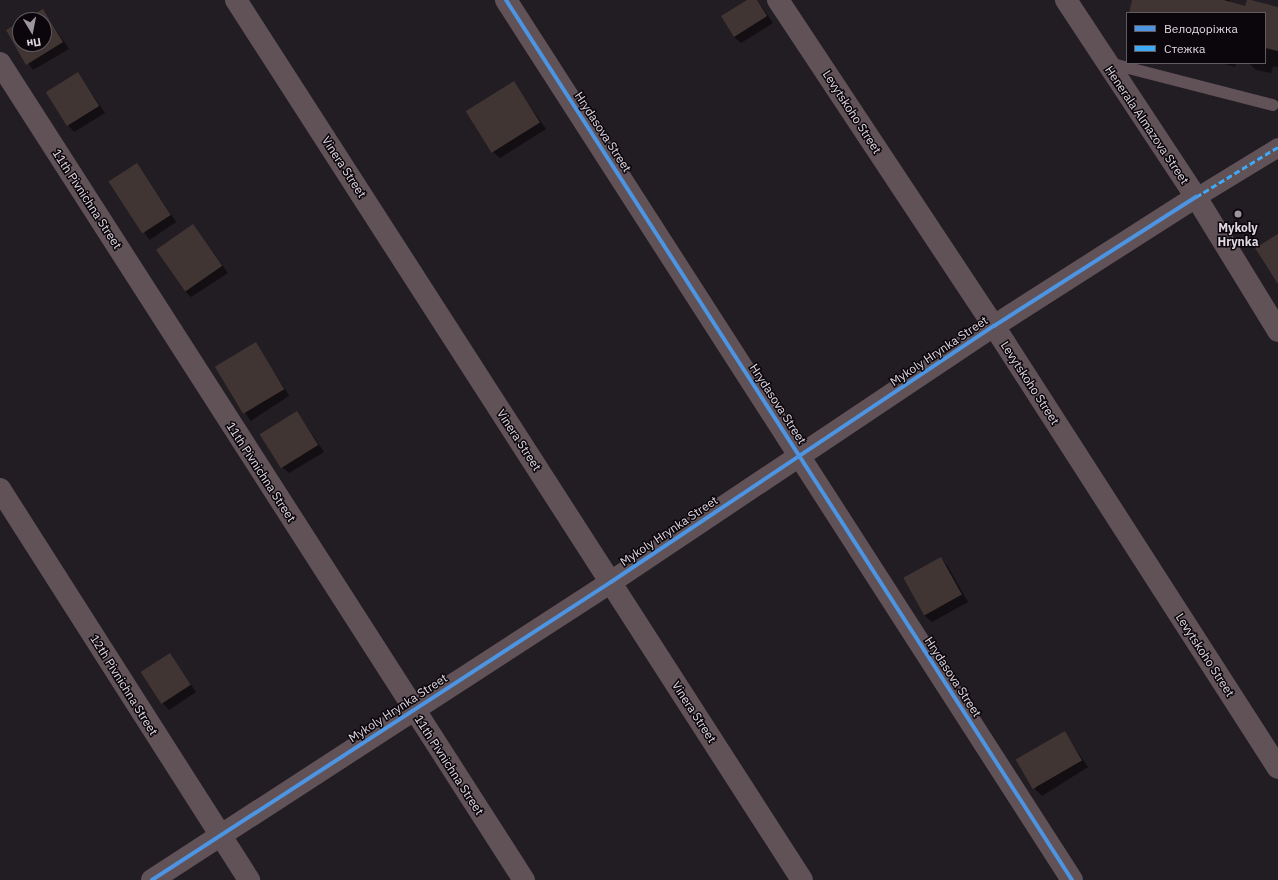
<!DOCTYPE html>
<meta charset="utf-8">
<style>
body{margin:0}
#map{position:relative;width:1278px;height:880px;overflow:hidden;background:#221c23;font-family:"IBM Plex Sans",sans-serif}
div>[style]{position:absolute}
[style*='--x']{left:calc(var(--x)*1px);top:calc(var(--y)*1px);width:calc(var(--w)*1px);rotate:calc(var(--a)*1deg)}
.shadow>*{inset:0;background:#0007;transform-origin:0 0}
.building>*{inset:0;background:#413534;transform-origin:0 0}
.service>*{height:12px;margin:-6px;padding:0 6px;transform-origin:6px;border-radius:6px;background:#605257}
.pedestrian>*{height:19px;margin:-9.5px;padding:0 9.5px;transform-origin:9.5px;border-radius:9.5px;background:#605257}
.minor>*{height:22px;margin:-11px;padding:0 11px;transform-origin:11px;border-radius:11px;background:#605257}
.tertiary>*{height:22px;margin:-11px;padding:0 11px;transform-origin:11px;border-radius:11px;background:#605257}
.quiet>*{height:3px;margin-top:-1.5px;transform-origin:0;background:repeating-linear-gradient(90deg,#3fa9f5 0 6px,transparent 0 9px)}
.cycleway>*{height:4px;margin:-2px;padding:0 2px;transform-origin:2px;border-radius:2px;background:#4d94e3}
.dots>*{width:11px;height:11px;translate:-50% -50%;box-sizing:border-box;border:2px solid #0b060c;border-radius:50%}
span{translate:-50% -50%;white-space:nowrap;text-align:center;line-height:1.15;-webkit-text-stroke:3px #0b060c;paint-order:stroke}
.street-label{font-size:12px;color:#e0d8e1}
.poi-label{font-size:12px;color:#e0d8e1;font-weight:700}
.legend{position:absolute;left:1126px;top:12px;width:140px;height:52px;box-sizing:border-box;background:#0b060c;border:1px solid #605a61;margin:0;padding:5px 7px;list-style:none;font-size:12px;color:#e0d8e1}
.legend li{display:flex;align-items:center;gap:8px;height:20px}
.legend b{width:20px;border:1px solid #605a61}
.north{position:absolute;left:12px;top:12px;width:40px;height:40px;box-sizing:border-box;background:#0b060c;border:1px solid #605a61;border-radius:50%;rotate:170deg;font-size:11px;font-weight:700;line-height:16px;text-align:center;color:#e0d8e1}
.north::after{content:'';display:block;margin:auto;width:14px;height:18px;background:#9e969e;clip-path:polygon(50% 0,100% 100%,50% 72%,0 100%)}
</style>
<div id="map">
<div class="shadow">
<div style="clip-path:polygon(749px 0,757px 0,773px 23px,741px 43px,734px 37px)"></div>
<div style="clip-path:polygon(1133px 0,1229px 0,1232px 4px,1246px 7px,1278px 8px,1278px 67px,1273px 66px,1271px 73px,1256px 70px,1249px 63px,1265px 63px,1265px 13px,1130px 13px)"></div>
<div style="clip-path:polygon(43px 10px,69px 49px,33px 70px,7px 31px,20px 23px,20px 44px,44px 44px,44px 20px,25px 20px)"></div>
<div style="clip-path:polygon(1221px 63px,1236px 63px,1235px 67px)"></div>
<div style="clip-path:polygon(78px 73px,105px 113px,74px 132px,68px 125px)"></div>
<div style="clip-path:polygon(513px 82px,546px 129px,500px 158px,493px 152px)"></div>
<div style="left:137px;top:164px;width:70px;height:32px;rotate:56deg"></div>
<div style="clip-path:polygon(193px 225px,228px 273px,191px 297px,185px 291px)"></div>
<div style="left:255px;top:343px;width:63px;height:46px;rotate:57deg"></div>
<div style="clip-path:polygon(297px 412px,324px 452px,289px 473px,282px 467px)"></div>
<div style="clip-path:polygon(941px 559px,947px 565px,968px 602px,932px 622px,925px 616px,905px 579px)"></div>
<div style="clip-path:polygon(169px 654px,196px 692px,169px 710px,163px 703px)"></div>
<div style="clip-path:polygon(1065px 733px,1088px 767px,1042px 796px,1035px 789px)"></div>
</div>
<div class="building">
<div style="clip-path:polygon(747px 0,757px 0,767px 16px,734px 37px,721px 16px)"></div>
<div style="clip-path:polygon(1132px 0,1224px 0,1245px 6px,1247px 0,1251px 0,1278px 7px,1278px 51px,1265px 48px,1265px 13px,1129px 13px)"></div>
<div style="clip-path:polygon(43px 9px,63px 42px,26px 65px,6px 30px,20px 22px,20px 44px,44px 44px,44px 20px,23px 20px)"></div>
<div style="left:78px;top:72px;width:40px;height:38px;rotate:58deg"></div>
<div style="left:514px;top:81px;width:49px;height:57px;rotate:58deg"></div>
<div style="left:137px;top:163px;width:62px;height:34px;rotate:57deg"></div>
<div style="left:193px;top:224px;width:51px;height:45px;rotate:55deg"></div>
<div style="clip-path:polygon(1278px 234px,1278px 284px,1255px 248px)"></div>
<div style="left:256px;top:342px;width:55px;height:48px;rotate:59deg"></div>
<div style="left:297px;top:411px;width:40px;height:44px;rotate:58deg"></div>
<div style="left:941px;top:557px;width:43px;height:43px;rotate:61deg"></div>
<div style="left:170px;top:653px;width:38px;height:35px;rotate:57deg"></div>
<div style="left:1065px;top:731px;width:34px;height:57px;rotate:60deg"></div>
</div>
<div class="service">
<div style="--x:1109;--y:63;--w:169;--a:14.4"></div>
</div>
<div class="pedestrian">
<div style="--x:1196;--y:197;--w:96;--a:-31.4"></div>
</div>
<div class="minor">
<div style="--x:236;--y:0;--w:1046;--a:57.25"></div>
<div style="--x:506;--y:0;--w:1046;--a:57.25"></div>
<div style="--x:778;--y:0;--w:391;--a:56.5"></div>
<div style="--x:994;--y:326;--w:525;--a:57.28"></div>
<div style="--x:0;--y:63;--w:971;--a:57.33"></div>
<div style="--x:0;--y:489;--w:464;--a:57.5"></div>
<div style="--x:152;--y:880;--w:547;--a:-32.99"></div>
<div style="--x:611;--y:582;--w:461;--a:-33.8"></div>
<div style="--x:994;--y:326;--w:240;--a:-32.6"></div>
</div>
<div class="tertiary">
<div style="--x:1066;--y:0;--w:236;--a:56.6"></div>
<div style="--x:1196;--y:197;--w:157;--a:58.5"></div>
</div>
<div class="quiet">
<div style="--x:1196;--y:197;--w:96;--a:-31.4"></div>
</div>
<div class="cycleway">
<div style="--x:506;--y:0;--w:1046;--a:57.25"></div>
<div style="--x:152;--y:880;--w:547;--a:-32.99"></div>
<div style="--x:611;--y:582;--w:461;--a:-33.8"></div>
<div style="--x:994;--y:326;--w:240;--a:-32.6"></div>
</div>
<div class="dots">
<div style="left:1238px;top:214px;background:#9e969e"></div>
</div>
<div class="street-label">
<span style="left:852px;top:112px;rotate:57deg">Levytskoho Street</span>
<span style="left:1147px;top:125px;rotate:56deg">Henerala Almazova Street</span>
<span style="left:603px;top:132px;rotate:57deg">Hrydasova Street</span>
<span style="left:344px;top:167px;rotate:57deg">Vinera Street</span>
<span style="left:87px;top:199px;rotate:57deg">11th Pivnichna Street</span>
<span style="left:939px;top:351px;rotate:-34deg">Mykoly Hrynka Street</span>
<span style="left:1030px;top:383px;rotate:57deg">Levytskoho Street</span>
<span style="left:778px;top:404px;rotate:57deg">Hrydasova Street</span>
<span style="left:519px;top:440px;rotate:57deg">Vinera Street</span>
<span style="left:261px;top:472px;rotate:57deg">11th Pivnichna Street</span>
<span style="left:669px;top:531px;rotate:-34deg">Mykoly Hrynka Street</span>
<span style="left:1205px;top:655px;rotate:57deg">Levytskoho Street</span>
<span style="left:953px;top:677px;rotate:57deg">Hrydasova Street</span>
<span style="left:124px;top:685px;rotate:58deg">12th Pivnichna Street</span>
<span style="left:398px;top:708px;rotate:-33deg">Mykoly Hrynka Street</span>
<span style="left:694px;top:712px;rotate:57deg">Vinera Street</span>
<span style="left:449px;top:765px;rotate:57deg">11th Pivnichna Street</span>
</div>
<div class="poi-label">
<span style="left:1238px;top:235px">Mykoly<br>Hrynka</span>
</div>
<ul class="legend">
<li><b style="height:5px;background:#4d94e3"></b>Велодоріжка</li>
<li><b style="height:5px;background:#3fa9f5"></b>Стежка</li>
</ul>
<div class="north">Пн</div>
</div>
